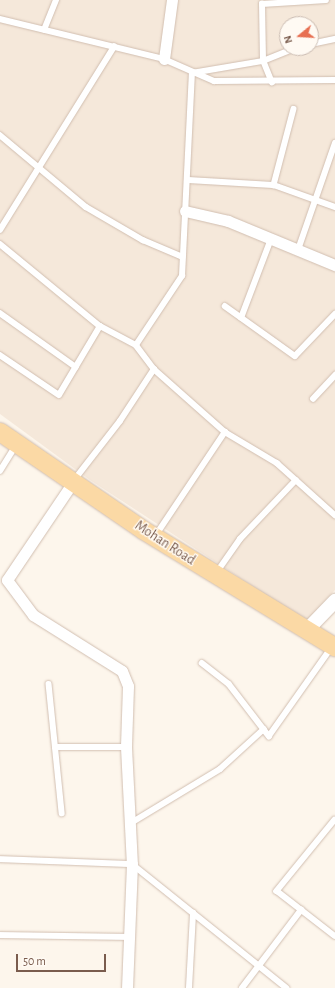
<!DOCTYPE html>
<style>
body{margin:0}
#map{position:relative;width:335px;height:988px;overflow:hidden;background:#fdf6ec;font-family:"Alegreya Sans",sans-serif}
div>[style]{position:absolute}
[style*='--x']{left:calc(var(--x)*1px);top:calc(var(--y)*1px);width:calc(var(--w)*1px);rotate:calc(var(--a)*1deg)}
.residential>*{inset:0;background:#f5e8da}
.roads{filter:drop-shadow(0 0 1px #d1beb0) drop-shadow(0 0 1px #d1beb0)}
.service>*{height:5.5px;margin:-2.75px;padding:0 2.75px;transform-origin:2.75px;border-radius:2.75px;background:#fff}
.minor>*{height:11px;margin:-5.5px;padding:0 5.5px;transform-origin:5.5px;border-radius:5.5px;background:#fff}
.tertiary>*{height:14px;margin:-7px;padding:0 7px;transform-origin:7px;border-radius:7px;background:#fff}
.primary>*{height:18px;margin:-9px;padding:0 9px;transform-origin:9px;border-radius:9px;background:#fbd9a5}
span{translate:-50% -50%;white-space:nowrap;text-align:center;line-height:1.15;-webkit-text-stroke:3px #fffaf3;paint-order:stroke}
.street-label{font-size:14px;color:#7a5c4d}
.north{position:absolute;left:279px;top:16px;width:40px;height:40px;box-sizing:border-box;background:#fffaf3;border:1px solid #cabbb1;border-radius:50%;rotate:252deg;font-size:11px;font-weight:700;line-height:16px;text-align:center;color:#7a5c4d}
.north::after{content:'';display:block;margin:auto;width:14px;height:18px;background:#e76f51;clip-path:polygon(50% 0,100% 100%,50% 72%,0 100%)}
.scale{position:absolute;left:16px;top:954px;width:90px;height:18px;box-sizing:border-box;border:2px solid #7a5c4d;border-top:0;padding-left:5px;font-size:12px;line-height:14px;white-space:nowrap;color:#7a5c4d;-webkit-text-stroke:3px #fffaf3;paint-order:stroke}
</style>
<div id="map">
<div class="residential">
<div style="clip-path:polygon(evenodd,0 0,335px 0,335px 590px,306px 621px,90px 480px,0 414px,0 0,287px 24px,311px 24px,311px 48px,287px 48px,287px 24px)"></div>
</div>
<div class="roads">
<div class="service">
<div style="--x:0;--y:19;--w:169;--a:13.7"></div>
<div style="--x:164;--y:59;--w:55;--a:23.7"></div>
<div style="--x:214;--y:81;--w:121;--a:-0.5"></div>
<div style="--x:44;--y:30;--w:32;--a:-68"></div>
<div style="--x:311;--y:44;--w:25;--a:-12"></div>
<div style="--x:272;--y:83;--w:24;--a:-112"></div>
<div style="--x:263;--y:61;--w:57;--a:-91"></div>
<div style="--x:262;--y:4;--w:64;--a:-3.6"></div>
<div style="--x:294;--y:109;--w:79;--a:104.7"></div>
<div style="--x:274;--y:185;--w:65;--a:19.8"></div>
<div style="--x:0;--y:135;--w:112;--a:39.9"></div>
<div style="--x:86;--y:207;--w:66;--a:30.1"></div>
<div style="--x:143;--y:240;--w:43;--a:23"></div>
<div style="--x:187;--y:180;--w:87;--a:3.3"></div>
<div style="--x:0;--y:230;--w:216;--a:-58.1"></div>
<div style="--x:0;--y:244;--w:129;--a:39.4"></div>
<div style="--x:100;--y:326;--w:41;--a:27.8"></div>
<div style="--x:136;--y:345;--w:30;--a:53"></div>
<div style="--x:154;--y:369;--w:95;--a:41.6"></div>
<div style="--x:225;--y:432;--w:61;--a:30.8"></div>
<div style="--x:277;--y:463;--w:78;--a:41.9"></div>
<div style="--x:298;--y:250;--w:113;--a:-70.9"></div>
<div style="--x:225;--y:306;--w:86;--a:35.5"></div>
<div style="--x:295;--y:356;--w:58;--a:-46.4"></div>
<div style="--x:0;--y:313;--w:93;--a:35.4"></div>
<div style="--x:241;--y:318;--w:85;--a:-69.2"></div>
<div style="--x:136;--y:345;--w:83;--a:-56.3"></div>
<div style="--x:182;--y:276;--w:203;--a:-87.2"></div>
<div style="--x:192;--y:73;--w:72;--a:-9.6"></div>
<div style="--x:263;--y:61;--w:35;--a:-22"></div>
<div style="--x:0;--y:355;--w:71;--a:34.1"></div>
<div style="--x:59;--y:395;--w:80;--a:-59.3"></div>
<div style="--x:313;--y:399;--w:33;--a:-47"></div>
<div style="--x:0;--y:471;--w:31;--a:-58"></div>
<div style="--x:75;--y:479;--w:73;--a:-52.2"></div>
<div style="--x:120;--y:421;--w:62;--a:-56.8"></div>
<div style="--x:156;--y:535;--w:124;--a:-56.2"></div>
<div style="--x:217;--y:572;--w:40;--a:-55.1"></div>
<div style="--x:240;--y:539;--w:81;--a:-46.5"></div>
<div style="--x:202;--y:663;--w:34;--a:38"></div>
<div style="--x:229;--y:684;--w:66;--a:52.4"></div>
<div style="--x:269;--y:736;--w:108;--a:-54.8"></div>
<div style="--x:49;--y:684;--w:130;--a:84.2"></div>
<div style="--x:55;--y:747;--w:71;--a:0"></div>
<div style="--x:335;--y:820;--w:92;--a:129.2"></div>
<div style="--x:277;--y:891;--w:73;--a:37.8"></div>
<div style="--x:131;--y:823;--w:104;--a:-31.2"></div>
<div style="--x:220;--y:769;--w:59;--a:-42.3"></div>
<div style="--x:0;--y:859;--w:132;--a:2.2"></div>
<div style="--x:132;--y:864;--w:198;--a:38.7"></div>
<div style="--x:0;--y:935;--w:129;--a:0.9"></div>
<div style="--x:189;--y:988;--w:75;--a:-86.9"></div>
<div style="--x:242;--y:988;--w:98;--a:-52.9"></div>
</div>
<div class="minor">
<div style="--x:164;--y:59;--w:60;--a:-82.3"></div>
<div style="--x:185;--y:211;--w:44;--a:13.1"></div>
<div style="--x:228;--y:221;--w:116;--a:22.4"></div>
<div style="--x:73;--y:482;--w:118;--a:124"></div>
<div style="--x:7;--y:580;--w:44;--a:53.4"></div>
<div style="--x:33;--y:615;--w:105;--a:32.2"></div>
<div style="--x:122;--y:671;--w:16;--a:68"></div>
<div style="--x:128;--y:686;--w:61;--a:91.9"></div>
<div style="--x:126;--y:747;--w:117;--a:87.1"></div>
<div style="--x:132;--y:864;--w:124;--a:92.3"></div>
</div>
<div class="tertiary">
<div style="--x:306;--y:631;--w:42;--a:-46"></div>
</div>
<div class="primary">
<div style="--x:0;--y:432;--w:173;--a:34.4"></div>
<div style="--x:143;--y:530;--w:225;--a:31.4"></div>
</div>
</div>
<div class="street-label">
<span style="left:165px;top:543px;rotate:33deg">Mohan Road</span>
</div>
<div class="north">N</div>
<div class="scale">50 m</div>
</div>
